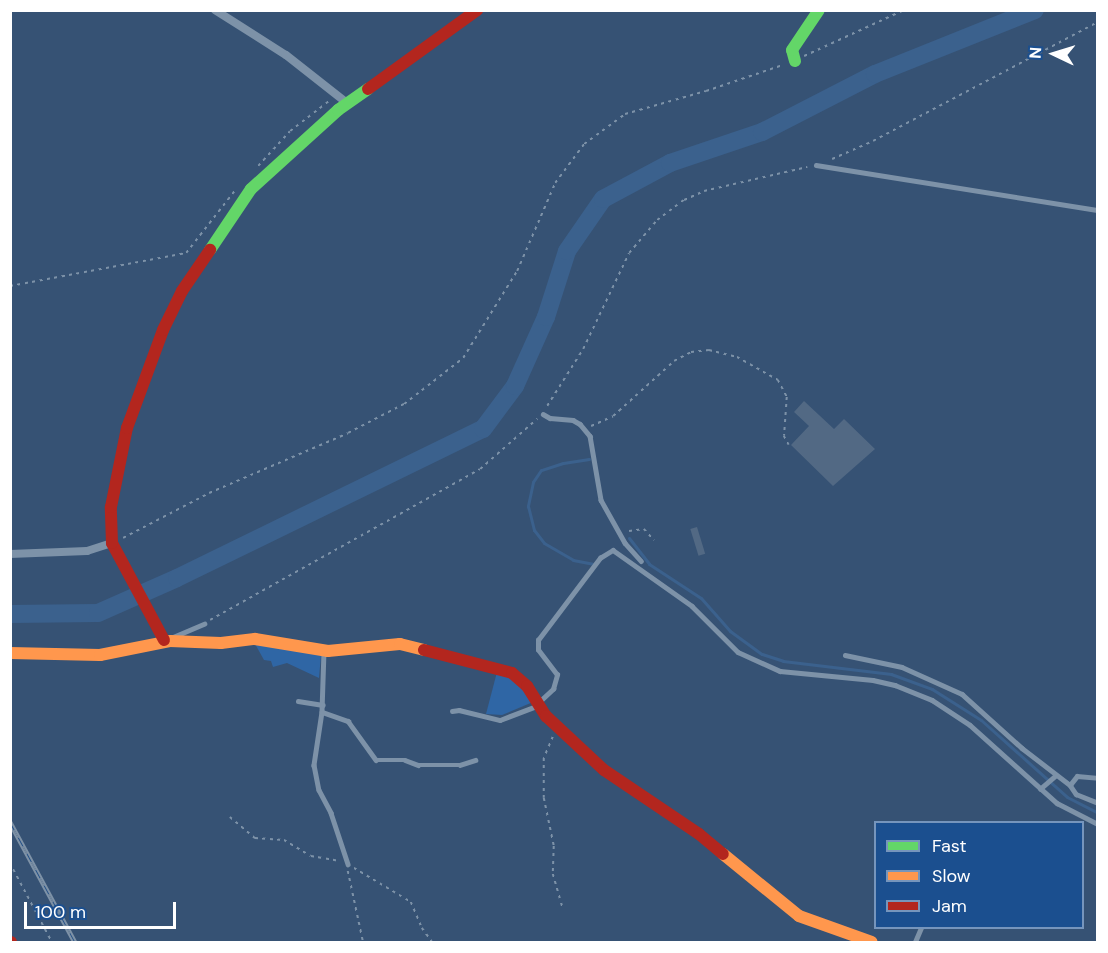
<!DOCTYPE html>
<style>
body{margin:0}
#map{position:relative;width:1108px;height:953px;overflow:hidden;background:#365274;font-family:"DM Sans",sans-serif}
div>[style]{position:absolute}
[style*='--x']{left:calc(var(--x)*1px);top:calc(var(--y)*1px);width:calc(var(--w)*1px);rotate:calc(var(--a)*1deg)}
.green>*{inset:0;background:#2f66a5}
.stream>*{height:3px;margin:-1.5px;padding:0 1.5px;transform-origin:1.5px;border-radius:1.5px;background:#3b618d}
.river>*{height:18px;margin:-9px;padding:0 9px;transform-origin:9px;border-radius:9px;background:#3b618d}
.building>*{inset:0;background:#526984;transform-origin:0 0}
.path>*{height:1.5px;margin-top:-0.75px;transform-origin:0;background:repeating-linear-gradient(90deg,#7d92a8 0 3px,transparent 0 7.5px)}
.lane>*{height:4.5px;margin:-2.25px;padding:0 2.25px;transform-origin:2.25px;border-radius:2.25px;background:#7d92a8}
.street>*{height:8px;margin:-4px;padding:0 4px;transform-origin:4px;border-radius:4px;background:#7d92a8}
.fast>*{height:12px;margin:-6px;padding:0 6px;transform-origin:6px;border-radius:6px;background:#63d668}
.slow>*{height:12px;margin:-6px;padding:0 6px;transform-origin:6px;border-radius:6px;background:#ff974d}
.jam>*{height:12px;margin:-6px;padding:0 6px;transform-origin:6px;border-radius:6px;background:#b3261e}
.rail>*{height:5px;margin-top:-2.5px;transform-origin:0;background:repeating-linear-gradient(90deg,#1b4f8f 0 9px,#7e92a7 0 18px);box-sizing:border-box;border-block:2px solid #7e92a7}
span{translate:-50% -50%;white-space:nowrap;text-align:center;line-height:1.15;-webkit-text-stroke:5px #1b4f8f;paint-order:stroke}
.frame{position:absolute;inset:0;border:12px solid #fff;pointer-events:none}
.legend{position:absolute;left:874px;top:821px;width:210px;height:108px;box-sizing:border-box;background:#1b4f8f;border:2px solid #7695bc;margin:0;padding:8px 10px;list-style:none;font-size:18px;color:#fff}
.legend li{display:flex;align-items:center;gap:12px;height:30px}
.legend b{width:30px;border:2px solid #7695bc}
.north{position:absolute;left:1024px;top:24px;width:60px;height:60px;-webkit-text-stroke:4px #1b4f8f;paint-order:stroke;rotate:274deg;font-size:16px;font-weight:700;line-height:24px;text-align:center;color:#fff}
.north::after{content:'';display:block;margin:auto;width:21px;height:27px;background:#fff;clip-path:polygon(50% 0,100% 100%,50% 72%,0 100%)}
.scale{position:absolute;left:24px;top:902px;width:152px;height:27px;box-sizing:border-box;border:3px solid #fff;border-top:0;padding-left:8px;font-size:18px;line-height:21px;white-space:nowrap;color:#fff;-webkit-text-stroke:4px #1b4f8f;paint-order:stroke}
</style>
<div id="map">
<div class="green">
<div style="clip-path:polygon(254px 642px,321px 655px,319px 678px,287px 663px,273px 667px,271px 661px,264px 660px)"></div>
<div style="clip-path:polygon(497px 672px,518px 682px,533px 702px,502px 715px,486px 714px)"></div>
</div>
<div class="stream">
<div style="--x:589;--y:459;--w:26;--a:171"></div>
<div style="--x:563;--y:463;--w:23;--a:162"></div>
<div style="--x:541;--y:470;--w:14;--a:124"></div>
<div style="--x:533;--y:482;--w:25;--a:102"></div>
<div style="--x:528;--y:506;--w:25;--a:76"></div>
<div style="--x:534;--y:530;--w:16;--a:52"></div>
<div style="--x:544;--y:543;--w:34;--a:30"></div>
<div style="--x:573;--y:560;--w:20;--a:11"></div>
<div style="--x:629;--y:538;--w:33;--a:52"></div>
<div style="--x:649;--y:564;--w:62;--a:33.2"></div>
<div style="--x:701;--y:598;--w:44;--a:48.7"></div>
<div style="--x:730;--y:631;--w:39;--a:36"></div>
<div style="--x:762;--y:654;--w:22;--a:18"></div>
<div style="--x:783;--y:661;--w:109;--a:6.9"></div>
<div style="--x:891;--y:674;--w:44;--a:20.1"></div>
<div style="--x:932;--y:689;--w:58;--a:32.3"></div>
<div style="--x:981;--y:720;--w:115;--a:41.8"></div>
<div style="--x:1067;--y:797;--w:35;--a:27"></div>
</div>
<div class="river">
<div style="--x:10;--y:614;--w:88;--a:-0.7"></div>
<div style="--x:98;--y:613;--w:86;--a:-23.9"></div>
<div style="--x:177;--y:578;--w:340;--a:-26"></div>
<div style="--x:483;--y:429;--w:54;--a:-53.3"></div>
<div style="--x:515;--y:386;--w:76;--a:-65.8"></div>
<div style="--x:546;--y:317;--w:69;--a:-72.3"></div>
<div style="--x:567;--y:251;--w:63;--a:-55.3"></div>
<div style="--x:603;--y:199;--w:76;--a:-28.2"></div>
<div style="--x:670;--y:163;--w:97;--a:-18.6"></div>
<div style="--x:762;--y:132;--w:127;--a:-27.2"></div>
<div style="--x:875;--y:74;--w:172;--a:-21.8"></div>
</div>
<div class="building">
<div style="clip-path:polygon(804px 401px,834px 429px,844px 419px,875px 449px,833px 486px,791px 445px,809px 426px,794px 412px)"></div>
<div style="left:697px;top:527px;width:28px;height:7px;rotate:73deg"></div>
</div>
<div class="path">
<div style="--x:804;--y:56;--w:110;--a:-24.7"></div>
<div style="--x:832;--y:159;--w:45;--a:-23.7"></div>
<div style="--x:873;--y:141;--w:255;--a:-27.9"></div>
<div style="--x:258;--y:166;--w:47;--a:-47.6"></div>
<div style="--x:290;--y:131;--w:49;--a:-37.6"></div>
<div style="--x:10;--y:286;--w:179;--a:-10.6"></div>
<div style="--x:186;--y:253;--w:81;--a:-52"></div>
<div style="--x:547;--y:406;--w:67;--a:-57.7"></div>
<div style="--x:583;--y:349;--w:106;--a:-64.4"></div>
<div style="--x:629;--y:253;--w:43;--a:-49.7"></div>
<div style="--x:657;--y:220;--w:34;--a:-37"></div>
<div style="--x:684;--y:200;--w:22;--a:-24"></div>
<div style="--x:704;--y:191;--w:106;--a:-13.1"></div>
<div style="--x:591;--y:426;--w:24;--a:-24"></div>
<div style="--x:613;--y:416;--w:82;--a:-42"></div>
<div style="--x:674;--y:361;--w:19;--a:-28"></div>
<div style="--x:691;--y:352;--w:18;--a:-6"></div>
<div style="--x:709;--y:350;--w:29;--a:14"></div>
<div style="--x:737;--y:357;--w:47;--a:29.3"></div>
<div style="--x:778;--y:380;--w:19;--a:62"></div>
<div style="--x:787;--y:397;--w:39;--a:94"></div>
<div style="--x:784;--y:436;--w:10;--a:61"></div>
<div style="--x:629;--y:531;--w:15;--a:-8"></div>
<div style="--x:644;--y:529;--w:15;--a:48"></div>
<div style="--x:123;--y:538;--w:97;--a:-27.6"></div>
<div style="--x:209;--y:493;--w:151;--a:-23.3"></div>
<div style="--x:348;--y:433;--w:63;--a:-27.4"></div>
<div style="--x:404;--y:404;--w:75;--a:-37.9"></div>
<div style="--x:463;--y:358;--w:102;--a:-58.2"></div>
<div style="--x:517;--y:271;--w:96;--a:-66.6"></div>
<div style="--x:555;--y:183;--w:49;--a:-53.4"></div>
<div style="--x:584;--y:144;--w:51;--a:-36.2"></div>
<div style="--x:625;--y:114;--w:84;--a:-15.9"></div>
<div style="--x:706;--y:91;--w:81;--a:-18.7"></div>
<div style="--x:210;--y:620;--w:309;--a:-29.2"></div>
<div style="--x:480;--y:469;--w:76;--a:-41.3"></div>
<div style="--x:553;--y:737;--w:23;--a:113"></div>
<div style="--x:544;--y:758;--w:40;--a:90"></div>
<div style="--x:544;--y:798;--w:49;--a:78.2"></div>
<div style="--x:554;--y:846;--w:28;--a:92"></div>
<div style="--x:553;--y:874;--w:37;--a:74"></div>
<div style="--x:230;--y:817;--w:33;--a:40"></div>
<div style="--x:255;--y:838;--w:29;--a:4"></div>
<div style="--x:284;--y:840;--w:31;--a:31"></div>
<div style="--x:311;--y:856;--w:28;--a:10"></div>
<div style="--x:10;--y:863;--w:89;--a:62"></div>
<div style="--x:354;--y:868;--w:66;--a:30.8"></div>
<div style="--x:411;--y:902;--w:28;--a:67"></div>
<div style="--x:422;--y:928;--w:17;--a:54"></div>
<div style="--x:348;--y:871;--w:72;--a:77.9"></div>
</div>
<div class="lane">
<div style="--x:816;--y:165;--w:286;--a:9.1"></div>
<div style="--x:543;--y:414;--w:8;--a:30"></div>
<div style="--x:550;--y:418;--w:23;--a:5"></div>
<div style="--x:573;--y:420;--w:8;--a:30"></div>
<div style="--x:580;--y:424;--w:16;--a:50"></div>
<div style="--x:590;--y:436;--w:65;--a:80.2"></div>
<div style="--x:601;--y:500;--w:49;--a:60.8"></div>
<div style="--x:625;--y:543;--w:24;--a:48"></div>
<div style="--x:173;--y:637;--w:34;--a:-23"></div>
<div style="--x:324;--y:651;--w:61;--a:91.9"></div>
<div style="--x:322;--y:712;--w:54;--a:98.6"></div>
<div style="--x:314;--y:765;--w:25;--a:79"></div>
<div style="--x:319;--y:790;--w:26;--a:62"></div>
<div style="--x:331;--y:813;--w:54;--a:71.6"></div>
<div style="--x:845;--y:655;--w:58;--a:11.9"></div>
<div style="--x:902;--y:667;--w:66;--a:24.2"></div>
<div style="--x:962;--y:694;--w:81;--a:42"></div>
<div style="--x:1022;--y:748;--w:61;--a:37.6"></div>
<div style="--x:1070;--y:785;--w:11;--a:56"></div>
<div style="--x:1076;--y:794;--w:24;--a:22"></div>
<div style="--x:298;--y:701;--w:25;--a:9"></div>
<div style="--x:538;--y:703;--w:21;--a:-43"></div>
<div style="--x:553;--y:689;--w:15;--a:-74"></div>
<div style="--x:557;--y:675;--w:31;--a:-127"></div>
<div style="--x:538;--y:650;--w:10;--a:-90"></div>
<div style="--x:538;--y:640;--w:103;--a:-52.9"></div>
<div style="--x:600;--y:558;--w:15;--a:-32"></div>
<div style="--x:613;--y:550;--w:97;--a:35.3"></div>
<div style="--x:692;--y:606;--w:65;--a:45"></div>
<div style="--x:738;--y:652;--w:46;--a:24.3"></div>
<div style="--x:780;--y:671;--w:93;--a:5.5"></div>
<div style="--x:873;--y:680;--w:23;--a:13"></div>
<div style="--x:895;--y:685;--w:40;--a:22"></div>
<div style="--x:932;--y:700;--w:45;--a:33.3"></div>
<div style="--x:970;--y:725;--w:117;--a:41.9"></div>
<div style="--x:1057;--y:803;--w:46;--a:27.1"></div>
<div style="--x:452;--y:711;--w:7;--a:-8"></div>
<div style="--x:459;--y:710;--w:42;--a:13.7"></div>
<div style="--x:500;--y:720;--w:39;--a:-21"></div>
<div style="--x:322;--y:712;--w:28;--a:19"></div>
<div style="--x:348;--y:721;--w:48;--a:54.3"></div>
<div style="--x:376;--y:760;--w:29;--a:0"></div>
<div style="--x:405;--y:760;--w:14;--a:21"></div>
<div style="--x:418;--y:765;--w:42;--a:0"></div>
<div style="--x:460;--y:765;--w:16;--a:-18"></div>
<div style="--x:1070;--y:785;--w:11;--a:-52"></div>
<div style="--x:1077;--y:776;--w:21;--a:5"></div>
<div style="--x:1040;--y:789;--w:21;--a:-41"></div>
<div style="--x:915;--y:942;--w:15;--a:-67"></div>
</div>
<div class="street">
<div style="--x:215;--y:10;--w:84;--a:32.4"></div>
<div style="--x:286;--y:55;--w:78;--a:38.2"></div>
<div style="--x:10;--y:554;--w:77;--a:-2.2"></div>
<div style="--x:87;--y:551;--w:26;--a:-18"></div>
</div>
<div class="fast">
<div style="--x:795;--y:61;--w:11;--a:-105"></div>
<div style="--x:792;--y:50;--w:48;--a:-56"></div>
<div style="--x:210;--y:250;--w:73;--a:-56.1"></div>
<div style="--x:251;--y:189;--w:118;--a:-42.2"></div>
<div style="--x:338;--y:110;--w:37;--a:-35"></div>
</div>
<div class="slow">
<div style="--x:10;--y:653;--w:90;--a:1.3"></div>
<div style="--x:100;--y:655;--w:71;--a:-11.3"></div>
<div style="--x:170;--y:641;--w:51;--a:2.2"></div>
<div style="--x:221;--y:643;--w:34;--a:-7"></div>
<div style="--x:255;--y:639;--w:74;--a:9.3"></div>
<div style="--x:328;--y:651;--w:72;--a:-5.6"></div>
<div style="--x:400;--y:644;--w:25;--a:14"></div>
<div style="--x:723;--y:854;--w:98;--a:39.2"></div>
<div style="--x:799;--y:916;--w:77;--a:19.6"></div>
</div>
<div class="jam">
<div style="--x:368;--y:89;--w:135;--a:-35.9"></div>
<div style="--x:164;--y:640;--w:110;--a:-118.2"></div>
<div style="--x:112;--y:543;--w:36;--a:-92"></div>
<div style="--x:111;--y:507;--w:81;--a:-78.6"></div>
<div style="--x:127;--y:428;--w:104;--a:-69.8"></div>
<div style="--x:163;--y:330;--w:43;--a:-64"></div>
<div style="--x:182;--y:291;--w:50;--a:-55.7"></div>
<div style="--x:424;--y:650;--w:91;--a:14.6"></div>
<div style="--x:512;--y:673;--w:20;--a:41"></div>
<div style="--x:527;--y:686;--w:36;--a:58"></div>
<div style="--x:546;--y:716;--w:79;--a:43"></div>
<div style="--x:604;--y:770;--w:115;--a:34"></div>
<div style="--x:699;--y:834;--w:31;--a:40"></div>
<div style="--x:10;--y:942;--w:1;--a:0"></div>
</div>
<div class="rail">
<div style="--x:10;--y:822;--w:136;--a:61.6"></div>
</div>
<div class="frame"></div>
<ul class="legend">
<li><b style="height:8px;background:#63d668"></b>Fast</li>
<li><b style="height:8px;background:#ff974d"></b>Slow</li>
<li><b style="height:8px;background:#b3261e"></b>Jam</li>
</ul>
<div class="north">N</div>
<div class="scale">100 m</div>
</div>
